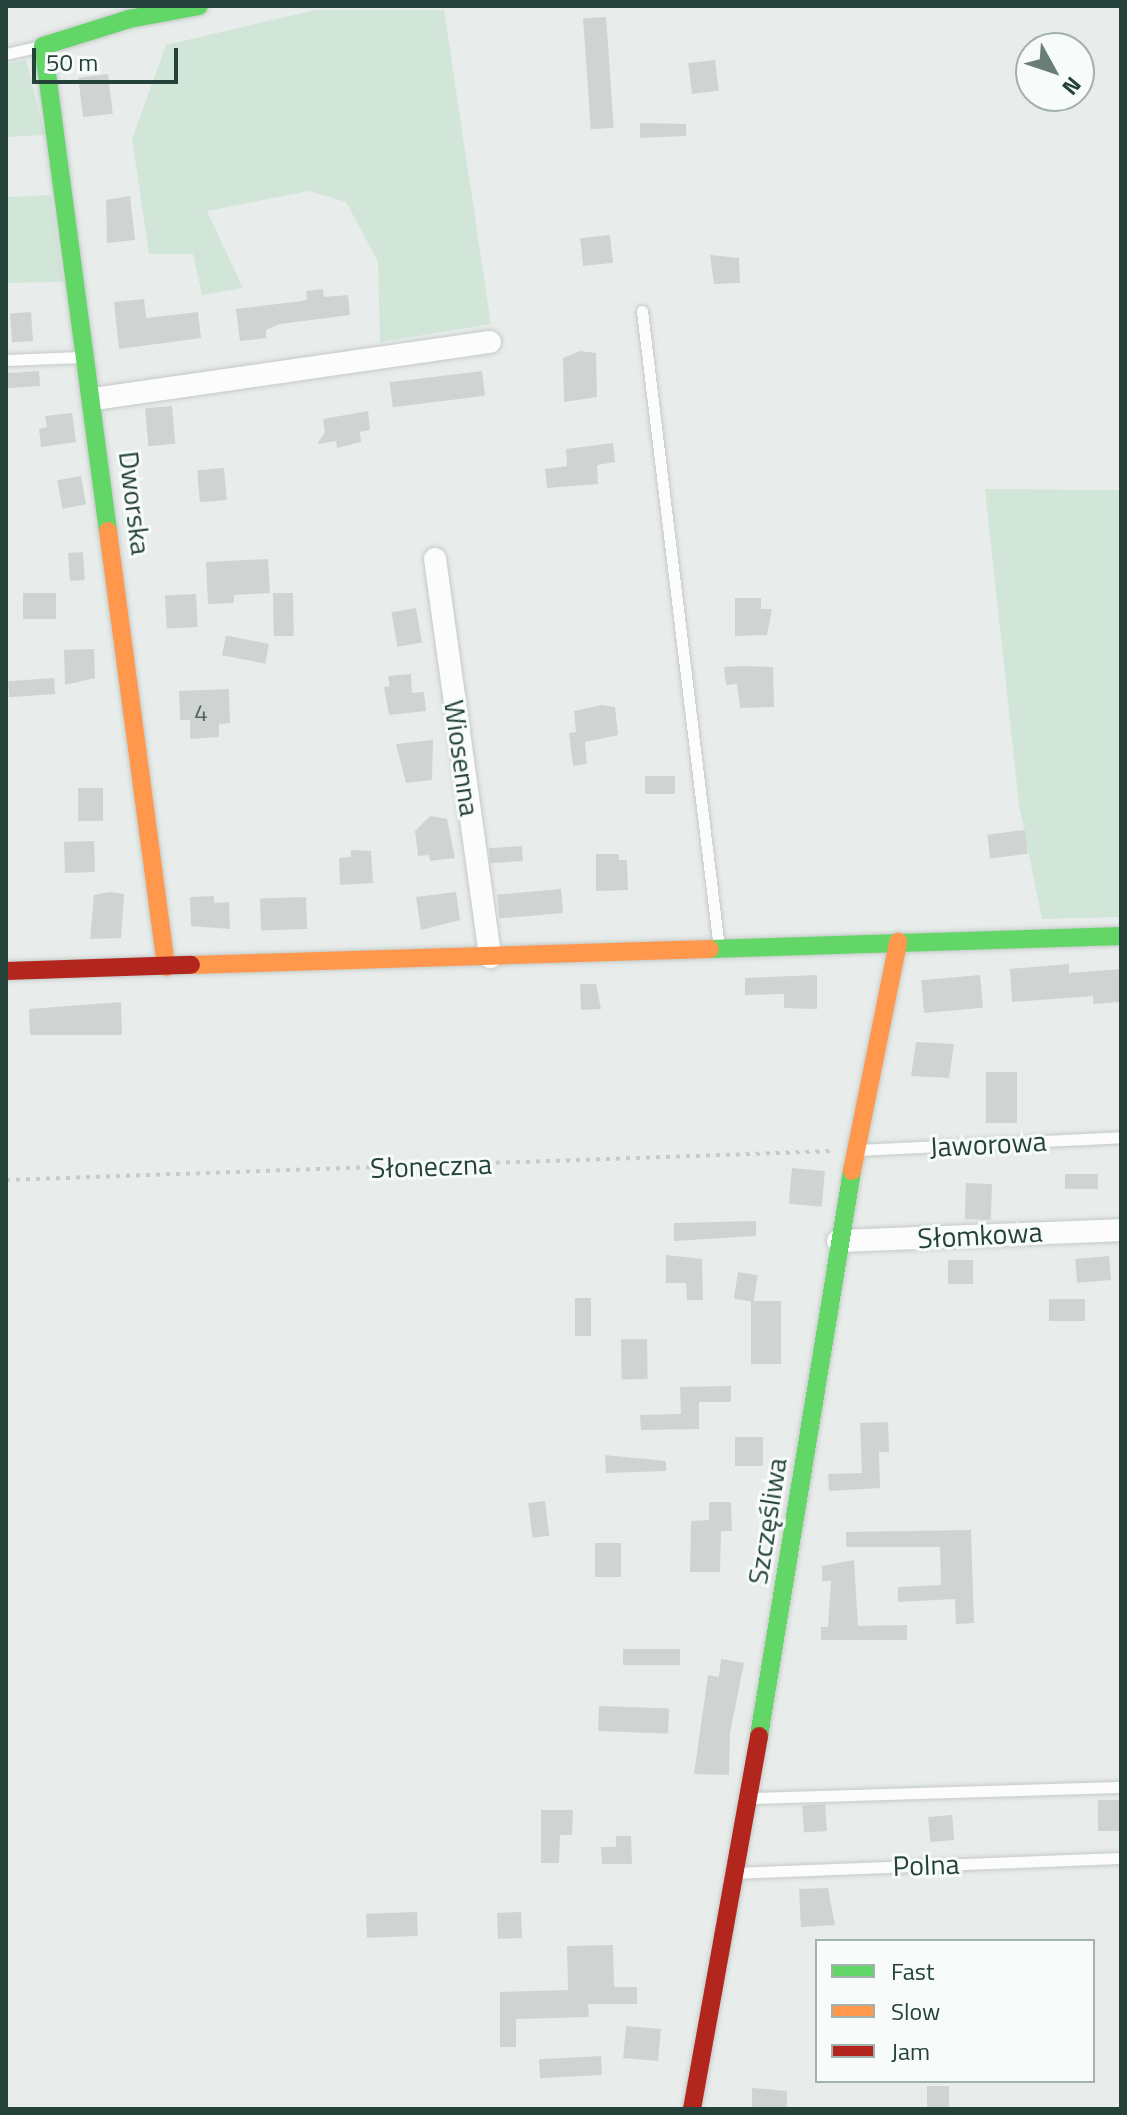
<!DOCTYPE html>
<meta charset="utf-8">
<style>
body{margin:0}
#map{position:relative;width:1127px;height:2115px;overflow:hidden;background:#e8edeb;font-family:"Titillium Web",sans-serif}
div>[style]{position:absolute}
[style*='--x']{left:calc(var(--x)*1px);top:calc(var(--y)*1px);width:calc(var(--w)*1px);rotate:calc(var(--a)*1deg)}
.green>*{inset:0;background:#d1e6d8}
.building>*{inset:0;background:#cfd4d2;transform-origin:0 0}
.path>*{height:4px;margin-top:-2px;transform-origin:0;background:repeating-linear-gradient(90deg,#c3ccca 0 4px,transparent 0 10px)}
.roads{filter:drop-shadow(0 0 2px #c5cac8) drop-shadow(0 0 2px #c5cac8)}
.lane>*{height:11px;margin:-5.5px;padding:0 5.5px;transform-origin:5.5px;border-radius:5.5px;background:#fcfcfc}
.street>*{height:22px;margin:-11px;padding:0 11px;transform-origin:11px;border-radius:11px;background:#fcfcfc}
.fast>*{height:18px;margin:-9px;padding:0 9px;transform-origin:9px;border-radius:9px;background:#63d668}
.slow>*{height:18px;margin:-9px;padding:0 9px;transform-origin:9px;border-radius:9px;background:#ff974d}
.jam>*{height:18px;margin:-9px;padding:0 9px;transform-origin:9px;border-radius:9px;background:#b3261e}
span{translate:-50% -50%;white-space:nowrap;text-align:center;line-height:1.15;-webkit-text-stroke:6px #f7fbf9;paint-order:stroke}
.number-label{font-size:24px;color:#506761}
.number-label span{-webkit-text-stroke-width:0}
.street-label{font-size:28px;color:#24423a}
.frame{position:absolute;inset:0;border:8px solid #24423a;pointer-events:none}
.legend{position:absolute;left:815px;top:1939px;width:280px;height:144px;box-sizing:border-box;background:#f7fbf9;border:2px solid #a3b1ad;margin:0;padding:10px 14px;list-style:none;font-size:24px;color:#24423a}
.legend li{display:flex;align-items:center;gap:16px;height:40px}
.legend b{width:40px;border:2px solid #a3b1ad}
.north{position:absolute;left:1015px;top:32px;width:80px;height:80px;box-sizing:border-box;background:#f7fbf9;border:2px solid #a3b1ad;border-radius:50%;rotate:130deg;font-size:22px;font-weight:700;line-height:32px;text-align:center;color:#24423a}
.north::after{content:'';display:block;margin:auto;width:28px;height:36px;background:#697e78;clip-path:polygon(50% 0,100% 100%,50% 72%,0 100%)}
.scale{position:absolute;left:32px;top:48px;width:146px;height:36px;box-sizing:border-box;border:4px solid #24423a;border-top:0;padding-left:10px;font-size:24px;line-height:28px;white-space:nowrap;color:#24423a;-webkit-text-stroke:6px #f7fbf9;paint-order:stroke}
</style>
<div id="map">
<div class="green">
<div style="clip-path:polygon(315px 10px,444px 10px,491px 324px,380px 342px,378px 262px,346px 202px,309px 191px,207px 211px,243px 288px,202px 295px,193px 254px,149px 254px,132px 139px,166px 45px)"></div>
<div style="clip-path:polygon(26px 60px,45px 135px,6px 137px,6px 64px)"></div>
<div style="clip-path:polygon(51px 195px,63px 282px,6px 283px,6px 197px)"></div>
<div style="clip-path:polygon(985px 489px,1121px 490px,1121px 917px,1042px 919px,1019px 805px)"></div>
</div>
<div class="building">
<div style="left:606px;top:17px;width:111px;height:23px;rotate:86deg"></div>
<div style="left:715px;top:60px;width:31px;height:27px;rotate:83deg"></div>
<div style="left:108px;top:74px;width:40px;height:30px;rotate:83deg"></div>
<div style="clip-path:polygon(640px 123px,686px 124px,686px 136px,640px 138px)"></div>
<div style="clip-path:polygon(130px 196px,135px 240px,107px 243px,106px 200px)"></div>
<div style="left:610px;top:235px;width:28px;height:30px;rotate:84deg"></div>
<div style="clip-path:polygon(710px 255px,739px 258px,740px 283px,714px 284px)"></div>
<div style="clip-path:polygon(323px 289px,324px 297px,348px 295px,350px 315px,280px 324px,266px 330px,266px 338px,240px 341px,236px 309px,302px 301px,307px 299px,306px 291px)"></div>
<div style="clip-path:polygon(144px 299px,146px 318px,198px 312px,201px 338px,119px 349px,114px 302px)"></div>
<div style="left:31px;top:312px;width:29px;height:21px;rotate:86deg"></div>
<div style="clip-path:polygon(580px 351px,596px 353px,597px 397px,564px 402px,563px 358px)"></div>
<div style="left:39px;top:371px;width:15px;height:33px;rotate:86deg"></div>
<div style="left:482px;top:371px;width:25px;height:93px;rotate:83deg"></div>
<div style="left:172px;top:406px;width:38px;height:27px;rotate:85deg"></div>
<div style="clip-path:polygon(368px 411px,370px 430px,360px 432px,361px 442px,337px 448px,336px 441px,317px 444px,325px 432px,323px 419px)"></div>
<div style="clip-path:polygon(72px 413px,76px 442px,41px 447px,39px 429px,47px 427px,45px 416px)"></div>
<div style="clip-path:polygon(613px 443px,615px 462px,597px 465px,598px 484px,547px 488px,545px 469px,567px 466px,566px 449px)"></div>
<div style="left:224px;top:468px;width:32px;height:27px;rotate:85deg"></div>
<div style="left:81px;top:476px;width:29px;height:24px;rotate:80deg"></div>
<div style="left:83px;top:552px;width:28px;height:15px;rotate:86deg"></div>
<div style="clip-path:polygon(268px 559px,270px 593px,234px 595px,234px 603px,208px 604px,206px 562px)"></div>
<div style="left:56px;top:593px;width:26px;height:33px;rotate:90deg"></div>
<div style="left:293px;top:593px;width:43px;height:20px;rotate:89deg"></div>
<div style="left:196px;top:594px;width:33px;height:31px;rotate:87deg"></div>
<div style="clip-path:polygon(735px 598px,761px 598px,761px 609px,772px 609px,767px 635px,735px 636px)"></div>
<div style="left:416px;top:608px;width:35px;height:25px;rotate:80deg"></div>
<div style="left:269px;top:644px;width:20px;height:44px;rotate:101deg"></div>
<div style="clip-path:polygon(94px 649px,95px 678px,65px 685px,64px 650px)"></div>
<div style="clip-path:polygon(743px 666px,773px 667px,774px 707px,740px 708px,737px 684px,726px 685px,724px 667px)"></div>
<div style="clip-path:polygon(411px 674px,412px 693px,424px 692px,426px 711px,389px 715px,384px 687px,390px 686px,388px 676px)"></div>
<div style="left:54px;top:678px;width:16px;height:46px;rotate:86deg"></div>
<div style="clip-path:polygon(229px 689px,230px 723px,219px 724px,219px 737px,190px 739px,190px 720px,180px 720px,179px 691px)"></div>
<div style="clip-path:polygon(602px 705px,615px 707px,618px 735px,585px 742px,587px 764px,573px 766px,569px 733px,576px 732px,574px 711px)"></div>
<div style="clip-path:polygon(433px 740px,432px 780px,406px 783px,396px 744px)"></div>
<div style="left:645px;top:776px;width:30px;height:18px"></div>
<div style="left:78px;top:788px;width:25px;height:33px"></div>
<div style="clip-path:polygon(430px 816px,447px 819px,455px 858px,430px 861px,429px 855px,418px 856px,415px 831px)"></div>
<div style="left:1025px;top:830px;width:24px;height:38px;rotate:83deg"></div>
<div style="left:94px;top:841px;width:31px;height:30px;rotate:88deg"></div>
<div style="left:522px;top:846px;width:15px;height:33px;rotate:86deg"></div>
<div style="clip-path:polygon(351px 850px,371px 851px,373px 883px,340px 885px,339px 858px,351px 857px)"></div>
<div style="clip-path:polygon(596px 854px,619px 854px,619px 860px,627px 860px,628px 890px,596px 891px)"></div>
<div style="left:561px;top:889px;width:24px;height:64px;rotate:85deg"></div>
<div style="clip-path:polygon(109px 892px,124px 894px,121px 938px,90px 939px,94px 895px)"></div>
<div style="clip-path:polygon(456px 892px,460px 920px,421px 930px,416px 897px)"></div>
<div style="clip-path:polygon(214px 896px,214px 903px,229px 902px,230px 929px,191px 926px,190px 897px)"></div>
<div style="left:306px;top:897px;width:32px;height:46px;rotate:88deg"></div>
<div style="clip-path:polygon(1069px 964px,1069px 973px,1121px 969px,1121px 1002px,1093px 1004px,1093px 996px,1012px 1002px,1010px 969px)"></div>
<div style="clip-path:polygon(817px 975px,817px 1009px,784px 1008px,784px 994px,745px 995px,745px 978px)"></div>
<div style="left:980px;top:975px;width:33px;height:59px;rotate:85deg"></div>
<div style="clip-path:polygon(580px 984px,596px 984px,601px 1009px,581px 1010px)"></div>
<div style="clip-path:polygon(121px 1002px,122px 1035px,30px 1035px,29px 1009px)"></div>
<div style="clip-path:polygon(916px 1042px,954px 1044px,949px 1078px,911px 1076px)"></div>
<div style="left:986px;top:1072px;width:31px;height:51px"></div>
<div style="left:792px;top:1168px;width:33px;height:36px;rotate:5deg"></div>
<div style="left:1098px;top:1174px;width:15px;height:33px;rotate:90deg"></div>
<div style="left:992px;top:1184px;width:36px;height:26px;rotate:92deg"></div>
<div style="clip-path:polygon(756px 1221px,756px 1236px,674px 1241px,674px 1223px)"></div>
<div style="clip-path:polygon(666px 1255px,702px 1259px,703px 1300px,687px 1300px,686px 1283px,666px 1283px)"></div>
<div style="left:1109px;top:1256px;width:24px;height:34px;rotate:85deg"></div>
<div style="left:973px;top:1260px;width:24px;height:25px;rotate:90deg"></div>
<div style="left:738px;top:1272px;width:20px;height:27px;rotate:9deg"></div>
<div style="left:575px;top:1298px;width:16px;height:38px"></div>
<div style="left:1085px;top:1299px;width:22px;height:36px;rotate:90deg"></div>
<div style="left:751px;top:1301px;width:30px;height:63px"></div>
<div style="left:647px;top:1339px;width:40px;height:26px;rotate:89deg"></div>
<div style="clip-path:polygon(731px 1386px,731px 1402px,699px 1402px,699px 1429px,641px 1430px,640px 1415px,681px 1414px,680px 1387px)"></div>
<div style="clip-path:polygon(888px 1422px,889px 1452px,879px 1452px,880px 1488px,829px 1491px,828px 1474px,862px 1473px,860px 1423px)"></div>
<div style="left:735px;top:1437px;width:28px;height:29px"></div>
<div style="clip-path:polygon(605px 1455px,666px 1461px,666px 1471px,606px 1473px)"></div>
<div style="left:545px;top:1501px;width:35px;height:17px;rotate:83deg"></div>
<div style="clip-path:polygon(709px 1502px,731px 1502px,732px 1531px,721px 1531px,720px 1572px,690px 1572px,691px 1521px,709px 1520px)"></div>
<div style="clip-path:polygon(971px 1530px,974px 1623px,956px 1624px,955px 1599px,898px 1602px,898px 1587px,941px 1585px,940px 1547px,846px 1547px,846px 1532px)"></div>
<div style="left:595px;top:1543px;width:26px;height:34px"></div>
<div style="clip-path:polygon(854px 1560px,858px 1626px,907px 1625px,907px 1640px,821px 1640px,821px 1627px,828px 1627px,831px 1581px,822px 1581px,822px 1566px)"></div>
<div style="left:680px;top:1649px;width:16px;height:57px;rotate:90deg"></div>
<div style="clip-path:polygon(721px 1659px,744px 1663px,730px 1733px,729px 1775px,694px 1774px,708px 1675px,719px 1677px)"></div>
<div style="left:599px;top:1706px;width:70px;height:25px;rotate:2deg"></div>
<div style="left:1121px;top:1800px;width:31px;height:23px;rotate:90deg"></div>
<div style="left:825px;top:1804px;width:27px;height:23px;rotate:86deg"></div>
<div style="clip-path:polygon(541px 1810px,573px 1810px,572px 1835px,560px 1835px,559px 1863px,541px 1863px)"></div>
<div style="left:952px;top:1815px;width:25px;height:24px;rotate:85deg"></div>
<div style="clip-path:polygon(616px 1836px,631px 1836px,632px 1864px,602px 1864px,601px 1847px,616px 1847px)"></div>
<div style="clip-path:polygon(828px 1888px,835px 1925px,801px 1927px,799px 1889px)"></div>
<div style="left:417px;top:1912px;width:24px;height:51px;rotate:88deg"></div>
<div style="left:521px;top:1912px;width:26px;height:24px;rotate:88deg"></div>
<div style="clip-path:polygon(613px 1945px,614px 1987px,637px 1987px,637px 2004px,588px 2004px,589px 2017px,516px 2019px,516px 2047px,500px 2047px,500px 1992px,568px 1990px,567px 1946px)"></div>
<div style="left:626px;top:2026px;width:35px;height:32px;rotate:5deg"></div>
<div style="left:601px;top:2056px;width:19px;height:62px;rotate:87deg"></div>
<div style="left:927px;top:2086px;width:22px;height:23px"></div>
<div style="clip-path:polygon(752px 2088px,787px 2091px,787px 2109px,752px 2109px)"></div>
</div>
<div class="path">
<div style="--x:6;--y:1180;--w:828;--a:-2.01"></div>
</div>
<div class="roads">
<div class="lane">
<div style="--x:6;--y:54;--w:37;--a:-13"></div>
<div style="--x:642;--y:311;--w:642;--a:83.11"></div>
<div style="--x:6;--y:360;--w:75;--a:-2.3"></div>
<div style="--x:858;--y:1150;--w:263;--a:-2.8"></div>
<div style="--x:750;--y:1798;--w:371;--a:-1.7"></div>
<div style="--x:731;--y:1873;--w:390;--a:-2.2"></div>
</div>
<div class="street">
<div style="--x:94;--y:399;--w:400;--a:-8.2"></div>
<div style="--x:435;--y:559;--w:402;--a:82.1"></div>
<div style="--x:838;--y:1241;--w:283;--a:-2.2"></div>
</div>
<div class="fast">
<div style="--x:108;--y:531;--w:489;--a:-97.6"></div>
<div style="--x:43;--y:46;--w:90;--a:-17.4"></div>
<div style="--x:129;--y:19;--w:71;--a:-10.5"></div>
<div style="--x:710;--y:949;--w:411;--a:-1.8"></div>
<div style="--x:759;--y:1736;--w:573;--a:-80.65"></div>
</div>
<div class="slow">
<div style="--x:108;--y:531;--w:440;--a:82.4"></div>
<div style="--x:191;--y:965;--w:519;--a:-1.77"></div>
<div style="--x:852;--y:1171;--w:234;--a:-78.6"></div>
</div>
<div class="jam">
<div style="--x:6;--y:971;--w:185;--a:-1.9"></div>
<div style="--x:692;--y:2109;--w:379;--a:-79.8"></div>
</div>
</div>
<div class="number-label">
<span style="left:201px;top:713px">4</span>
</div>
<div class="street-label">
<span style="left:135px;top:503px;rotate:83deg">Dworska</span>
<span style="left:462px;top:758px;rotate:82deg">Wiosenna</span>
<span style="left:988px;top:1144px;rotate:-3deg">Jaworowa</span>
<span style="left:431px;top:1166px;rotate:-2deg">Słoneczna</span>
<span style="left:980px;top:1235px;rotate:-3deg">Słomkowa</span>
<span style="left:767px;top:1521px;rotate:-81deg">Szczęśliwa</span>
<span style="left:926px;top:1865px;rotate:-2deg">Polna</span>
</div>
<div class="frame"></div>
<ul class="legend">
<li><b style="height:10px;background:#63d668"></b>Fast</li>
<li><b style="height:10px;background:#ff974d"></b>Slow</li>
<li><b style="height:10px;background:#b3261e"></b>Jam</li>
</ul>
<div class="north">N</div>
<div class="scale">50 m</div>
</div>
